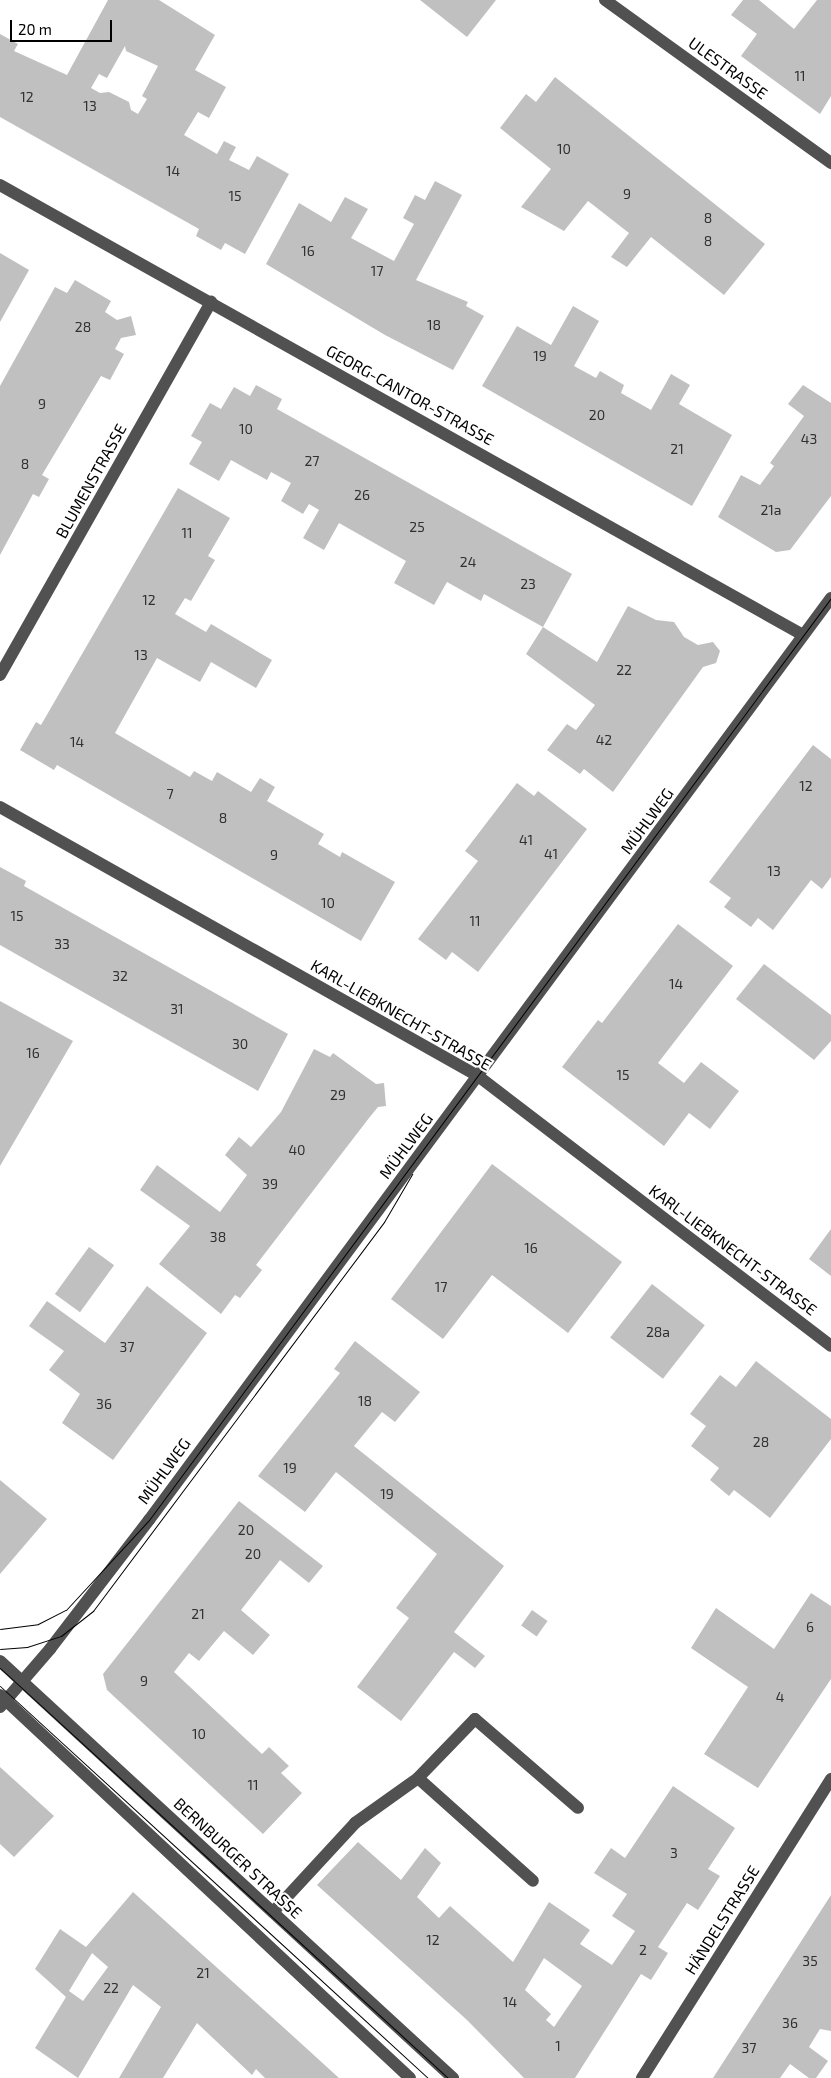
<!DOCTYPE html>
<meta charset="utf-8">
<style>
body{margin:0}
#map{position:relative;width:831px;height:2078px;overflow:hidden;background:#fff;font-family:"Exo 2",sans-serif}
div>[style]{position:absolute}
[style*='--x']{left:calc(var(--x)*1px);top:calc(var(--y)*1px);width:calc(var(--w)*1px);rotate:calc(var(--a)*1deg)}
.building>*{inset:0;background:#c0c0c0;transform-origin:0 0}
.minor>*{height:12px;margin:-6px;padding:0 6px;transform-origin:6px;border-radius:6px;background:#515151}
.tram>*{height:1px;margin:-0.5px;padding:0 0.5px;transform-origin:0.5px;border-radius:0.5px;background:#000}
span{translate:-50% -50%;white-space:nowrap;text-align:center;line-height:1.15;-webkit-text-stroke:4px #fff;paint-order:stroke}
.number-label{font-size:14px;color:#303030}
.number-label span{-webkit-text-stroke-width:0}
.street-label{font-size:16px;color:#000}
.scale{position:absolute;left:10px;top:20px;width:102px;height:22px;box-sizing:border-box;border:2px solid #000;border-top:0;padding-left:6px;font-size:15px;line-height:18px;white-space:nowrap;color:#000;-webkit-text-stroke:4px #fff;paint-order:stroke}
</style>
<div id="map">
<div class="building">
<div style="clip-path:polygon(evenodd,108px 0,159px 0,215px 35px,195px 70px,226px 87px,209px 118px,198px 112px,184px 135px,217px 154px,224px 141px,236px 147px,229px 160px,249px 170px,257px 156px,289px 174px,245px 254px,225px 243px,221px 250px,196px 236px,199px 229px,0 117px,0 34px,18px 44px,14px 51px,67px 75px,108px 0,125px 46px,126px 51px,158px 66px,142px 96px,147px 99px,138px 114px,131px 110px,129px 102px,109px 92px,100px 93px,91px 88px,99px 74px,107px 78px,125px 46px)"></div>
<div style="clip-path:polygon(420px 0,496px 0,467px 37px)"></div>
<div style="clip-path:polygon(743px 0,759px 0,794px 29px,817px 0,831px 0,831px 96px,820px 114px,741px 56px,757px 34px,731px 15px)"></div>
<div style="clip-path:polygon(555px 77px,765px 244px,724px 295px,651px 237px,627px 267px,611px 257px,629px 233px,588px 201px,564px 231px,521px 207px,551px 169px,500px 128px,526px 94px,536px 102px)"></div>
<div style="clip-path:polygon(435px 181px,462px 195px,416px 280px,468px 302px,466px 306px,484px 316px,453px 370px,385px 335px,266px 264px,299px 203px,331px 222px,345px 197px,368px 209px,351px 238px,394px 261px,414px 224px,403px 218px,415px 195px,425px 200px)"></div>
<div style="clip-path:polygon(0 253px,29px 270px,0 322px)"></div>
<div style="clip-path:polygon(75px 280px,111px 301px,105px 312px,117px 320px,131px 316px,136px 335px,121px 338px,115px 349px,124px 354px,110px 380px,101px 376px,42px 475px,49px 479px,39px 497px,33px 494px,0 555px,0 386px,55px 287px,67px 293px)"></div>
<div style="clip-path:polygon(573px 306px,599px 321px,574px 366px,596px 378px,600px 371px,624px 385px,621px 393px,651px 410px,671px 374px,690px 385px,679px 404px,732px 435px,692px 506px,482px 386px,517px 326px,551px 345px)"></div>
<div style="clip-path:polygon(256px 385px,282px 399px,277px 409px,572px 574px,543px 627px,484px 594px,481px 601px,447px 582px,434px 605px,394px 583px,406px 561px,339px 523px,324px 550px,303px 538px,319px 510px,309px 504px,303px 514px,281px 501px,291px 483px,271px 472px,267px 480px,231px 460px,219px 481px,189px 464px,202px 442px,191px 436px,210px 403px,221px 409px,234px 387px,250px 396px)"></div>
<div style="clip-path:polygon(803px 385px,831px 403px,831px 496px,790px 550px,776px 552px,718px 517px,741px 475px,760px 485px,774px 466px,770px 463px,804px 416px,788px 404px)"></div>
<div style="clip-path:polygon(178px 488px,230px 518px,208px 556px,215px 560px,191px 601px,185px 598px,175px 614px,206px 632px,211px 624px,272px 660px,256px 688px,211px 662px,200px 682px,157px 658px,115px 733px,190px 777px,194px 771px,212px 781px,217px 772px,251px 792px,260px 778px,275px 787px,267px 801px,324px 834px,318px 844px,340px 857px,342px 852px,395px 882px,361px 941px,57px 765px,54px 770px,20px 750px,36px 722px,41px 725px)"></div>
<div style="clip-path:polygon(628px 606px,656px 620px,674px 622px,684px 637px,698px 645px,713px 642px,720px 651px,716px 663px,703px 667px,613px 792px,584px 769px,580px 774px,547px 750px,567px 724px,576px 730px,595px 705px,526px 654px,543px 627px,597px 662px)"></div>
<div style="clip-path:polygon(813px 745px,831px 759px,831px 877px,822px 889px,811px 880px,773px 930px,758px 918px,751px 927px,724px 907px,731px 898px,709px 882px)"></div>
<div style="clip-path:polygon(517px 783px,534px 796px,538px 791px,587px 829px,478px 972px,452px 952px,446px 960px,418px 939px,478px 861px,465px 851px)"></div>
<div style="clip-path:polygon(0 867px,26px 881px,24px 886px,288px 1034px,258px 1091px,0 945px)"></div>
<div style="clip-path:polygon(678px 924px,733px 966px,658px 1063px,684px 1083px,701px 1062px,739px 1091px,710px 1129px,689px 1113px,664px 1146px,562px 1067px,598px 1020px,602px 1023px)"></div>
<div style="clip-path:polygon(764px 964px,831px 1015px,831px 1041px,814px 1060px,736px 999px)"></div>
<div style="clip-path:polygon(0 1001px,73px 1041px,0 1166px)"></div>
<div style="clip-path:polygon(314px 1049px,330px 1057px,333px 1053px,376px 1084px,384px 1083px,386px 1106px,378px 1107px,369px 1118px,256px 1265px,262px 1270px,240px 1298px,235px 1295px,221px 1314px,159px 1264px,190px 1226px,140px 1190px,157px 1165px,220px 1212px,247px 1175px,225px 1155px,239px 1137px,251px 1147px,281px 1112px)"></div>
<div style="clip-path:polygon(492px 1164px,622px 1262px,568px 1333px,492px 1275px,443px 1339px,391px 1299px)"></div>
<div style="clip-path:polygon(831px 1229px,831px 1276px,809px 1259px)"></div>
<div style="left:89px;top:1247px;width:31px;height:58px;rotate:36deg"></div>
<div style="left:652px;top:1284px;width:67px;height:68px;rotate:38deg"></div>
<div style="clip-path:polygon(147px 1286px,207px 1333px,113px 1460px,62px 1423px,80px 1394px,49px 1370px,64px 1351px,29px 1326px,47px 1301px,105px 1343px)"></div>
<div style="clip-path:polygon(355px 1341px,420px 1392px,395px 1422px,382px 1412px,354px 1446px,504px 1566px,454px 1632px,485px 1656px,475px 1668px,454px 1652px,401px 1721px,357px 1687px,409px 1618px,396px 1608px,437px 1554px,336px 1472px,305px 1512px,258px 1476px,340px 1373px,334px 1369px)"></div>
<div style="clip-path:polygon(756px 1361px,831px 1419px,831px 1439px,770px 1518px,734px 1490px,729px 1496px,710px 1480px,719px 1468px,691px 1446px,706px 1426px,690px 1414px,720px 1375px,736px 1387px)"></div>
<div style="clip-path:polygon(0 1480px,47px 1519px,0 1574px)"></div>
<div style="clip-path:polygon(239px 1501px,323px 1566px,309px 1583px,280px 1560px,241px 1610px,270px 1635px,253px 1655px,224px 1631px,199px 1661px,189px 1653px,174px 1672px,262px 1754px,269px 1747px,289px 1766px,281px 1773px,302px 1793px,263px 1834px,107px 1690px,103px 1674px)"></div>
<div style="clip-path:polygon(811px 1593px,831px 1606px,831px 1679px,758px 1788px,704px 1754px,748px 1687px,691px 1648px,716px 1608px,774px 1649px)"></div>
<div style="left:532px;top:1610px;width:19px;height:19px;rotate:35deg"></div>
<div style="clip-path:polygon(0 1767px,54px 1816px,14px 1857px,0 1844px)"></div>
<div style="clip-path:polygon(evenodd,673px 1786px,735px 1828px,708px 1869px,720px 1876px,698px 1910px,687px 1903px,658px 1947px,668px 1953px,651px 1980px,641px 1974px,575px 2078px,524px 2078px,467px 2020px,317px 1885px,358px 1842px,401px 1880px,425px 1848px,441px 1863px,417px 1897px,439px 1918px,450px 1906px,513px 1962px,549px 1902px,590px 1930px,580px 1944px,612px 1965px,635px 1931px,612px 1916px,627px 1894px,594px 1873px,611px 1848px,625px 1858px,673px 1786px,544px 1958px,582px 1986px,554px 2027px,546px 2020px,551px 2014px,525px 1990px,544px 1958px)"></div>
<div style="clip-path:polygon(evenodd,133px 1892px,283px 2027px,339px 2078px,265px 2078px,256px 2069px,252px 2075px,197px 2023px,163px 2078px,119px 2078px,161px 2007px,133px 1985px,78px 2078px,35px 2048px,66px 1997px,35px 1969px,60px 1929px,86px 1947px,133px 1892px,92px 1953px,108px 1967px,83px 2001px,69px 1991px,92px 1953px)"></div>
<div style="clip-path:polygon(831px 1895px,831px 2031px,820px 2029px,809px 2047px,828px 2061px,816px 2078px,809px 2078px,790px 2064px,780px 2078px,713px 2078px)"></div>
</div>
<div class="minor">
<div style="--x:605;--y:0;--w:279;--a:35.8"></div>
<div style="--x:0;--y:185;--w:920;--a:29.27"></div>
<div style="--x:0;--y:675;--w:429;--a:-60.5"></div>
<div style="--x:0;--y:807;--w:548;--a:29.37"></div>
<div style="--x:478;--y:1076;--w:444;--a:37.4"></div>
<div style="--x:0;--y:1661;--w:616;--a:42.63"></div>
<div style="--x:0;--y:1695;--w:561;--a:43.05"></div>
<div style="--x:0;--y:1707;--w:77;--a:-49.2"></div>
<div style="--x:50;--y:1649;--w:163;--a:-52.5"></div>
<div style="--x:149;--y:1520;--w:1147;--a:-53.51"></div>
<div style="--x:418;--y:1778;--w:82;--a:-46"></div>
<div style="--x:475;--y:1719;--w:136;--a:40.8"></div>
<div style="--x:273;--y:1912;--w:121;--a:-47.3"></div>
<div style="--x:355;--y:1823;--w:77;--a:-35.5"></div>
<div style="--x:418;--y:1778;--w:154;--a:41.8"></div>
<div style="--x:642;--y:2078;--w:354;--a:-57.7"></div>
</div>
<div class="tram">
<div style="--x:0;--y:1629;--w:38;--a:-7"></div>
<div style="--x:38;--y:1624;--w:31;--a:-27"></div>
<div style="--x:66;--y:1610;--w:122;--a:-47.3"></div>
<div style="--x:149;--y:1520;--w:1147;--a:-53.51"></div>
<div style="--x:0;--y:1649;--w:27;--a:-4"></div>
<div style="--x:27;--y:1647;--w:36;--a:-18"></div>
<div style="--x:61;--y:1636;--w:41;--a:-38"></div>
<div style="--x:93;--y:1611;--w:486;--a:-53.2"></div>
<div style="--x:384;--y:1222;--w:56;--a:-59.7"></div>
<div style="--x:0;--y:1668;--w:607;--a:42.46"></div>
<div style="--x:0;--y:1686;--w:580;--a:42.49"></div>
</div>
<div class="number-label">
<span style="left:800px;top:76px">11</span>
<span style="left:27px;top:97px">12</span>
<span style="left:90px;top:106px">13</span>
<span style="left:564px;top:149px">10</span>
<span style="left:173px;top:171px">14</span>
<span style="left:627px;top:194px">9</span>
<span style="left:235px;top:196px">15</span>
<span style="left:708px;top:218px">8</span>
<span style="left:708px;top:241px">8</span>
<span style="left:308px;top:251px">16</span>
<span style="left:377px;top:271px">17</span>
<span style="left:434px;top:325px">18</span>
<span style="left:83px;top:327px">28</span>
<span style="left:540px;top:356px">19</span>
<span style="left:42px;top:404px">9</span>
<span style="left:597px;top:415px">20</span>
<span style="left:246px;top:429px">10</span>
<span style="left:809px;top:439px">43</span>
<span style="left:677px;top:449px">21</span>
<span style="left:312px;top:461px">27</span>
<span style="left:25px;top:464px">8</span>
<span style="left:362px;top:495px">26</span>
<span style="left:771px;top:510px">21a</span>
<span style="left:417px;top:527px">25</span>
<span style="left:187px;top:533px">11</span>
<span style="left:468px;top:562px">24</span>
<span style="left:528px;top:584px">23</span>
<span style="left:149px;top:600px">12</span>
<span style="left:141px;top:655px">13</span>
<span style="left:624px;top:670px">22</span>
<span style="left:604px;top:740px">42</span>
<span style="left:77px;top:742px">14</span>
<span style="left:806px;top:786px">12</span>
<span style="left:170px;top:794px">7</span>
<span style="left:223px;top:818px">8</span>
<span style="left:526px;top:840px">41</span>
<span style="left:551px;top:854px">41</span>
<span style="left:274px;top:855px">9</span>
<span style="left:774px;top:871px">13</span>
<span style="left:328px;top:903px">10</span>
<span style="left:17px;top:916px">15</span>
<span style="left:475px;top:921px">11</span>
<span style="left:62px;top:944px">33</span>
<span style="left:120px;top:976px">32</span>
<span style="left:676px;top:984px">14</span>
<span style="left:177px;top:1009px">31</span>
<span style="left:240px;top:1044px">30</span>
<span style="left:33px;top:1053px">16</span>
<span style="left:623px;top:1075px">15</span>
<span style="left:338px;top:1095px">29</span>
<span style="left:297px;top:1150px">40</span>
<span style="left:270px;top:1184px">39</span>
<span style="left:218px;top:1237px">38</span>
<span style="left:531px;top:1248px">16</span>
<span style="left:441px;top:1287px">17</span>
<span style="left:658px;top:1332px">28a</span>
<span style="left:127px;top:1347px">37</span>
<span style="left:365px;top:1401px">18</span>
<span style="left:104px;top:1404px">36</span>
<span style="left:761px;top:1442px">28</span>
<span style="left:290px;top:1468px">19</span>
<span style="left:387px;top:1494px">19</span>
<span style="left:246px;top:1530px">20</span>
<span style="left:253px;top:1554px">20</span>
<span style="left:198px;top:1614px">21</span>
<span style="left:810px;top:1627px">6</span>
<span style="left:144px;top:1681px">9</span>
<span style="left:780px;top:1697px">4</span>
<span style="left:199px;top:1734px">10</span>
<span style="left:253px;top:1785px">11</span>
<span style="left:674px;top:1853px">3</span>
<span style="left:433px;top:1940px">12</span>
<span style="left:643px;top:1950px">2</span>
<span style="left:810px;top:1961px">35</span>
<span style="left:203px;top:1973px">21</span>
<span style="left:111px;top:1988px">22</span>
<span style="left:510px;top:2002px">14</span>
<span style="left:790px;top:2023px">36</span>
<span style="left:558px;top:2046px">1</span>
<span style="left:749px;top:2048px">37</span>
</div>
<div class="street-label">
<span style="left:728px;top:68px;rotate:36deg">ULESTRASSE</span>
<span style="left:410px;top:395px;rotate:29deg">GEORG-CANTOR-STRASSE</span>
<span style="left:91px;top:481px;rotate:-61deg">BLUMENSTRASSE</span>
<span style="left:647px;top:821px;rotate:-54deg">MÜHLWEG</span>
<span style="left:401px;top:1015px;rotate:30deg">KARL-LIEBKNECHT-STRASSE</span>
<span style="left:406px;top:1146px;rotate:-53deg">MÜHLWEG</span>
<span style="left:733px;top:1250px;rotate:37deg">KARL-LIEBKNECHT-STRASSE</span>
<span style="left:164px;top:1471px;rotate:-54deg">MÜHLWEG</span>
<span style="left:238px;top:1858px;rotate:43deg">BERNBURGER STRASSE</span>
<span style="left:722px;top:1920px;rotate:-58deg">HÄNDELSTRASSE</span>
</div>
<div class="scale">20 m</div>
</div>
